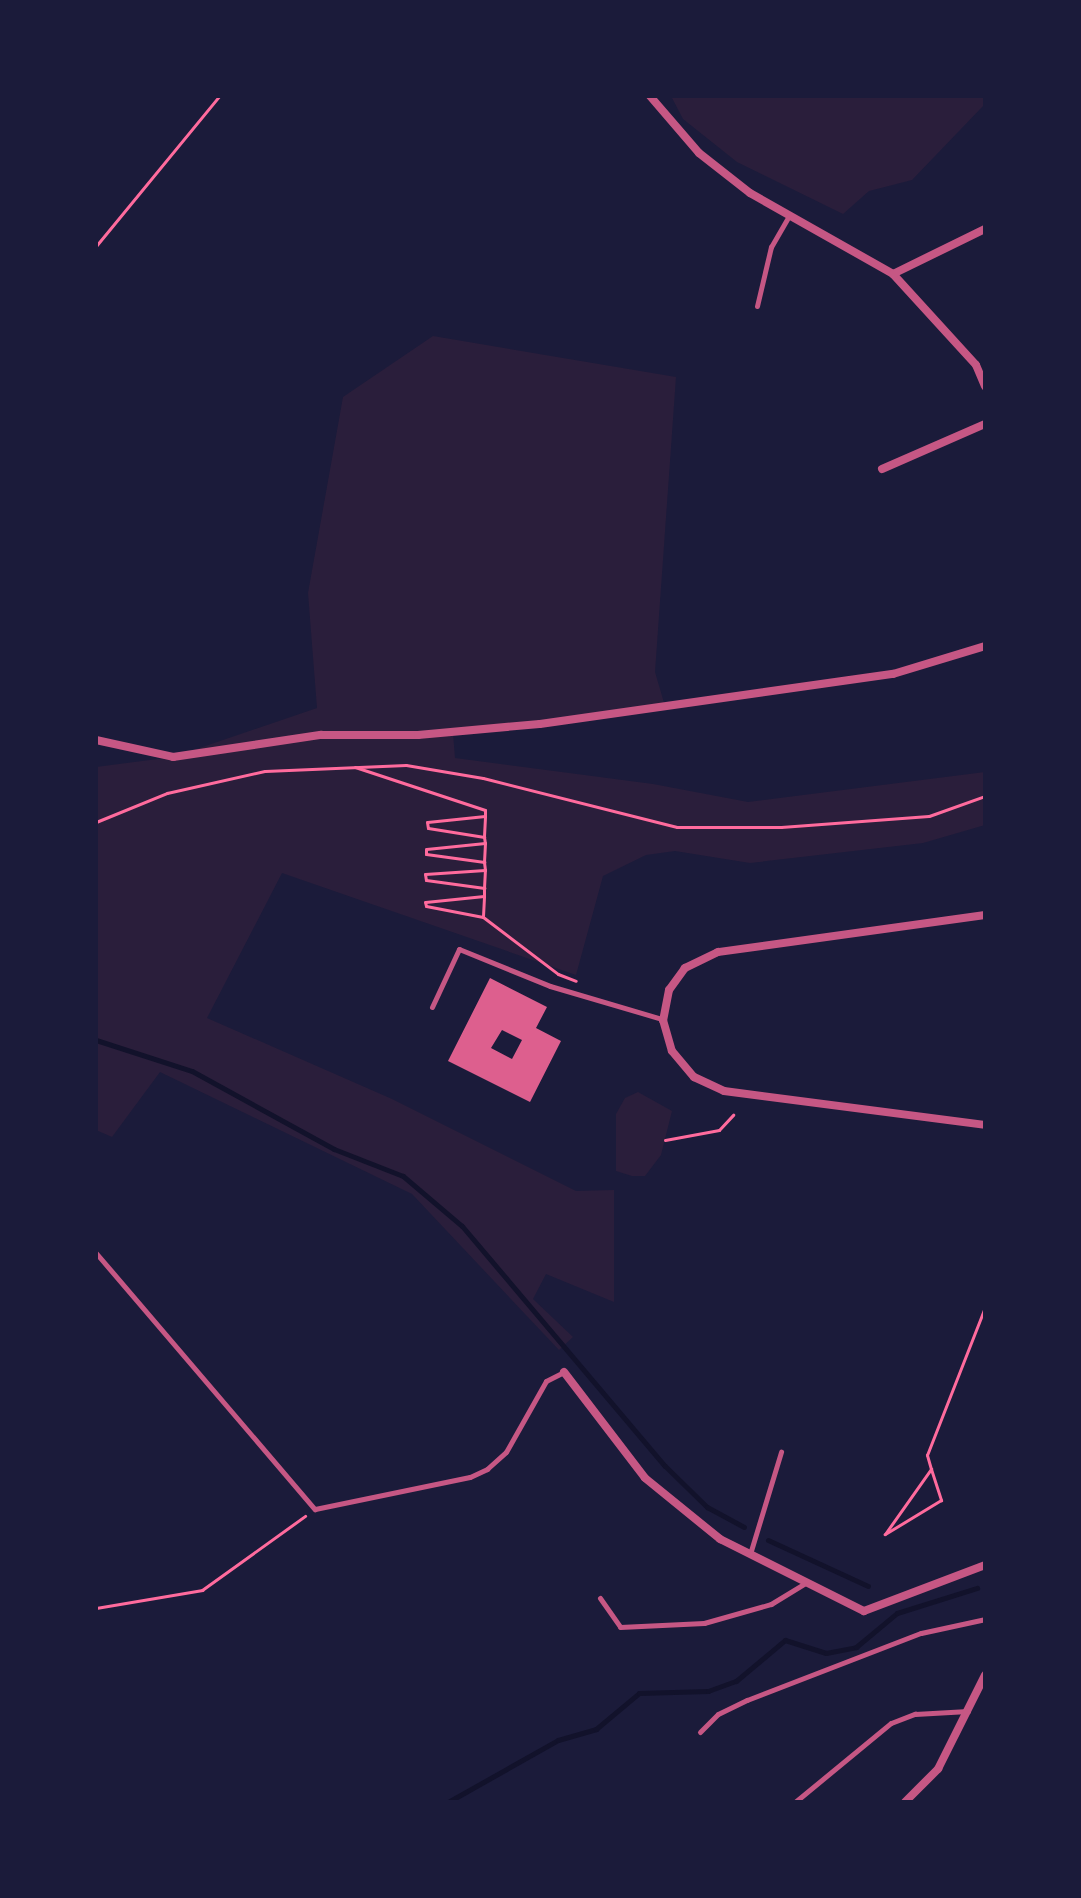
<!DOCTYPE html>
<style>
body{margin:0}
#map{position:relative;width:1081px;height:1898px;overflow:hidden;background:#1b1b3a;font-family:Quicksand,sans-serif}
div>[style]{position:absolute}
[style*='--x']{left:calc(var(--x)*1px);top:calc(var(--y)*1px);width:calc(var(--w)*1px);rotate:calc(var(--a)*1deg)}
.green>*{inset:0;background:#2a1e3b}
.stream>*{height:5px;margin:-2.5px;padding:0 2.5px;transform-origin:2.5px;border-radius:2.5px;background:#12122b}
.building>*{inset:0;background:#dd5f8e}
.path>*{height:3px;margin:-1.5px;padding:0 1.5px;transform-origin:1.5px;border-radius:1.5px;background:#ff6b9d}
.service>*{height:5px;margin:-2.5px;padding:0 2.5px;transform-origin:2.5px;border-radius:2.5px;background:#c65784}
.minor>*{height:8px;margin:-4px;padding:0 4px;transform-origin:4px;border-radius:4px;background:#c65784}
span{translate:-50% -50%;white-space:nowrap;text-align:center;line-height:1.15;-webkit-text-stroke:8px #1b1b3a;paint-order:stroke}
.frame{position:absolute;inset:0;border:98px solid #1b1b3a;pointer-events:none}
</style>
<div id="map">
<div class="green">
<div style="clip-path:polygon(671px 96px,985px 96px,985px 104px,912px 180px,869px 191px,843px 214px,737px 162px,683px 119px)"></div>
<div style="clip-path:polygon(433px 336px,676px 377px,655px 672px,665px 706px,453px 733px,455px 758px,653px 784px,748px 802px,985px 772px,985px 825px,923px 843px,750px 863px,675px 851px,646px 855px,603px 876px,576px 975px,282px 873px,207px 1018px,392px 1099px,576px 1191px,614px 1190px,614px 1302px,546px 1274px,533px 1299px,573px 1337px,559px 1350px,412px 1194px,160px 1072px,112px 1137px,96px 1130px,96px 767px,173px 757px,317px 708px,308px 593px,343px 397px)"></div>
<div style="clip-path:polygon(638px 1092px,672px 1111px,661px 1155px,645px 1176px,632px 1176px,616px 1171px,616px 1114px,625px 1098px)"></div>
</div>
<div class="stream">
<div style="--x:96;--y:1040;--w:101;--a:17.9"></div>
<div style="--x:192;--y:1071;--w:162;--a:28.8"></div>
<div style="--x:334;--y:1149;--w:74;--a:21.4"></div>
<div style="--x:403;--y:1176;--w:77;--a:40.3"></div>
<div style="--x:462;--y:1226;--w:314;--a:49.8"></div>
<div style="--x:665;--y:1466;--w:59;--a:44.3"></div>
<div style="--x:707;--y:1507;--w:42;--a:28.4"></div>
<div style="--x:768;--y:1540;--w:110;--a:24.7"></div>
<div style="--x:448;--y:1802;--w:126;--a:-29.4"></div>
<div style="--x:558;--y:1740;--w:40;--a:-16"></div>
<div style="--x:596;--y:1729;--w:56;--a:-39.9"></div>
<div style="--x:639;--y:1693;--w:69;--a:-1.7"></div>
<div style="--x:708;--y:1691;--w:30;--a:-20"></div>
<div style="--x:736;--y:1681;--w:64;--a:-39.9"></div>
<div style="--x:785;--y:1640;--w:43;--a:17.6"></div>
<div style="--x:826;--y:1653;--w:31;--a:-11"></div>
<div style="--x:856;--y:1647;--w:53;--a:-39.7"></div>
<div style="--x:897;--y:1613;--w:84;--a:-17.4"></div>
</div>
<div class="building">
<div style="clip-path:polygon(evenodd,490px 978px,547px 1007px,536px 1028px,561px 1041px,530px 1102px,448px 1061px,490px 978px,502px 1030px,522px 1040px,512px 1059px,491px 1048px,502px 1030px)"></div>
</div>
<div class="path">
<div style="--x:96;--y:246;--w:194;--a:-50.6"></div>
<div style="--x:355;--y:767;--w:137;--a:18.3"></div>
<div style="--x:485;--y:810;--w:6;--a:90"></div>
<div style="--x:485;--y:816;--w:58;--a:174.1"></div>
<div style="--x:427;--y:822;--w:6;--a:81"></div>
<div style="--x:428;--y:828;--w:57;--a:9.1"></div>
<div style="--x:484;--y:837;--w:6;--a:81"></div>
<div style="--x:485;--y:843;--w:59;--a:174.2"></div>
<div style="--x:426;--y:849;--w:5;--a:90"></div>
<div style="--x:426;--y:854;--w:59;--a:7.9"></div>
<div style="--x:484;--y:862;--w:8;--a:83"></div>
<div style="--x:485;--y:870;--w:60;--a:176.2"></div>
<div style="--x:425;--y:874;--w:6;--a:81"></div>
<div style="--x:426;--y:880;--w:59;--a:7.9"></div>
<div style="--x:484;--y:888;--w:8;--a:90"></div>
<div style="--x:484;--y:896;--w:59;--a:174.2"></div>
<div style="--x:425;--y:902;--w:4;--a:76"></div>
<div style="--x:426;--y:906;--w:58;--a:10.9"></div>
<div style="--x:483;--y:917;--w:94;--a:37.2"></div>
<div style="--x:558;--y:974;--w:19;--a:21"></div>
<div style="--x:96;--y:822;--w:77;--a:-22.2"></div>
<div style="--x:167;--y:793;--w:100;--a:-12.7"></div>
<div style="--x:265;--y:771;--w:141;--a:-2.4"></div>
<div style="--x:406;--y:765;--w:78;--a:9.6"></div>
<div style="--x:483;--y:778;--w:200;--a:14.2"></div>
<div style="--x:677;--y:827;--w:104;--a:0"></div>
<div style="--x:781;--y:827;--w:148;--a:-4.3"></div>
<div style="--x:929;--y:816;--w:59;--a:-19.7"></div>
<div style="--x:484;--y:836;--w:20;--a:-87"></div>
<div style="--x:484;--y:862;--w:19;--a:-87"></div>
<div style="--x:484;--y:888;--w:18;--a:-87"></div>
<div style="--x:483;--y:916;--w:20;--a:-87"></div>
<div style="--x:665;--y:1140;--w:55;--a:-10.5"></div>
<div style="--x:719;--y:1130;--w:21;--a:-47"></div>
<div style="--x:931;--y:1469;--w:33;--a:72"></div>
<div style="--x:941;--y:1500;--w:66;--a:148.7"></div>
<div style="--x:885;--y:1534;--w:80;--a:-54.7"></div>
<div style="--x:931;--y:1469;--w:15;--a:-106"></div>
<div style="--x:927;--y:1455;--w:159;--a:-68.6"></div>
<div style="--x:96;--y:1608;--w:108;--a:-9.6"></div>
<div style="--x:202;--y:1590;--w:127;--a:-35.7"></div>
</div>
<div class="service">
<div style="--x:757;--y:306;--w:61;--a:-76.7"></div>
<div style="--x:771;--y:247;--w:34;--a:-60"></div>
<div style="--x:432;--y:1007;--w:64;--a:-65"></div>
<div style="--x:459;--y:949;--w:98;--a:22.1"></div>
<div style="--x:550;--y:986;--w:117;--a:16.4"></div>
<div style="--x:96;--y:1253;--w:337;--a:49.5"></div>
<div style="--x:315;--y:1509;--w:158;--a:-11.7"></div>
<div style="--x:470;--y:1477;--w:19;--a:-25"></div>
<div style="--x:487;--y:1469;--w:25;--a:-42"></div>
<div style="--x:506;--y:1452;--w:81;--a:-60.6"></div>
<div style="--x:546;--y:1381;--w:20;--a:-27"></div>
<div style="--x:750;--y:1554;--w:107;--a:-73.1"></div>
<div style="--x:600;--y:1598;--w:35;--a:55"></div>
<div style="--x:620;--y:1627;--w:84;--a:-2.7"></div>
<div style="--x:704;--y:1623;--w:70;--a:-15.8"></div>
<div style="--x:771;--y:1604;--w:42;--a:-31.4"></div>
<div style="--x:700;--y:1732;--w:25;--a:-45"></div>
<div style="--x:718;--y:1714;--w:32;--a:-26"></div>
<div style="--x:747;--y:1700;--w:186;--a:-21.1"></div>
<div style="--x:921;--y:1633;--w:66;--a:-12.3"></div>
<div style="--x:795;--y:1802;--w:124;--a:-39.5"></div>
<div style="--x:891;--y:1723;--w:26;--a:-21"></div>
<div style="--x:915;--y:1714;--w:53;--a:-3.2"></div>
</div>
<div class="minor">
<div style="--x:650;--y:96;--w:75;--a:49.3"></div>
<div style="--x:699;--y:153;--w:65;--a:38.1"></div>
<div style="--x:750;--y:193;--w:164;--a:29.5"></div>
<div style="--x:893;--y:274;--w:123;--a:47.6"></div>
<div style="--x:976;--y:365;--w:23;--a:67"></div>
<div style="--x:893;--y:274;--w:102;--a:-26.1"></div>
<div style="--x:882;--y:469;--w:112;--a:-23.6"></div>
<div style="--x:96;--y:740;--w:79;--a:12.4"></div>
<div style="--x:173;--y:757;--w:150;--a:-8.5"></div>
<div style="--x:321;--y:735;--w:97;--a:0"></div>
<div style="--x:418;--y:735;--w:122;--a:-5.2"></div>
<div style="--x:540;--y:724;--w:357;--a:-8.1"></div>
<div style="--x:893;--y:674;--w:96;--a:-16.9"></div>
<div style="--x:985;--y:915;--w:270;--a:172.1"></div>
<div style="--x:718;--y:952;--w:37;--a:154"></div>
<div style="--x:685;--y:968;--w:27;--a:126"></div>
<div style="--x:669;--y:990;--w:31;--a:101"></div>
<div style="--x:663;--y:1020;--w:32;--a:74"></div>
<div style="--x:672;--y:1051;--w:34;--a:50"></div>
<div style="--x:694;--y:1077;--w:33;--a:25"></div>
<div style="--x:724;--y:1091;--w:263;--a:7.4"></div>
<div style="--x:564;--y:1372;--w:133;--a:52.6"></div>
<div style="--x:645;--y:1478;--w:97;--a:39.1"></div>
<div style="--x:720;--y:1539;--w:161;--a:26.6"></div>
<div style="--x:864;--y:1611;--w:129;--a:-20.8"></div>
<div style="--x:905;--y:1802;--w:47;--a:-45"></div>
<div style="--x:938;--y:1769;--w:105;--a:-63.4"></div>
</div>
<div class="frame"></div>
</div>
